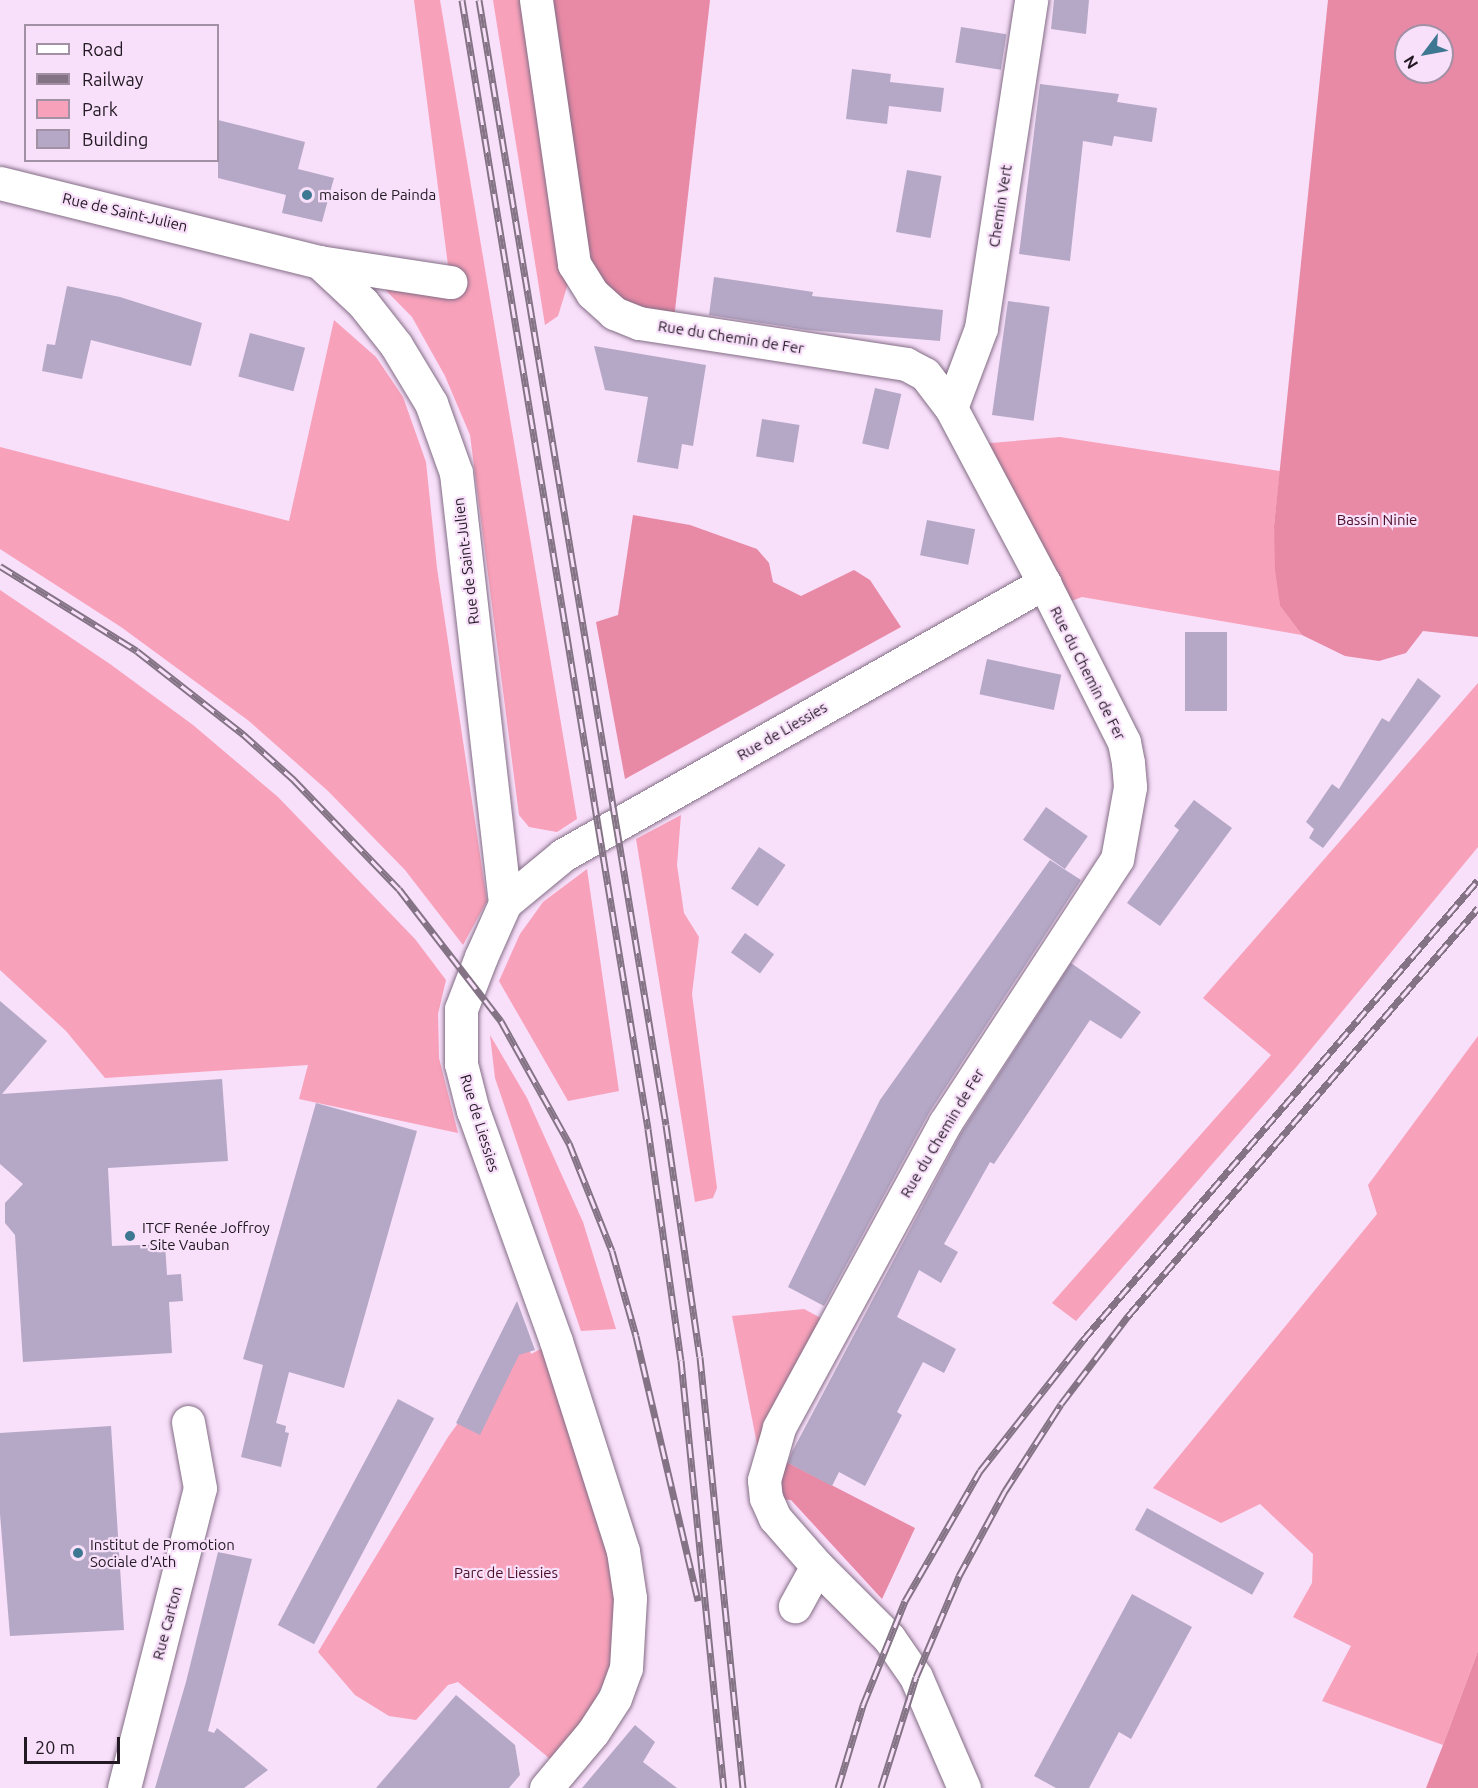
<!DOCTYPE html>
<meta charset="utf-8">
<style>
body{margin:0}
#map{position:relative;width:1478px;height:1788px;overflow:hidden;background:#f8dffa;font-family:Ubuntu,sans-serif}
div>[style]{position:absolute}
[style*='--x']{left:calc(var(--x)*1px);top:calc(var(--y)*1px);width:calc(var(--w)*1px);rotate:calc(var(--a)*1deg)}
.green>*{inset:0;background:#f8a1ba}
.forest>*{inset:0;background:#e889a5}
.building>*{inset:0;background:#b5a8c6;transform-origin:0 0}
.roads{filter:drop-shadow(0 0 2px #836d85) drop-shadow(0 0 2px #836d85)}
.minor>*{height:33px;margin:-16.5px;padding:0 16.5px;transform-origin:16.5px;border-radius:16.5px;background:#fff}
.rail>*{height:7px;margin-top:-3.5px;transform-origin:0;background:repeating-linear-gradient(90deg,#f8dffa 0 14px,#837385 0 28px);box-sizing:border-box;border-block:2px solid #837385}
.dots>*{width:16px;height:16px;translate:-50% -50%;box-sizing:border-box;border:3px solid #f8dffa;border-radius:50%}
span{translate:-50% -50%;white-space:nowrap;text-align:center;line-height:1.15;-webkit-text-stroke:4.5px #f8dffa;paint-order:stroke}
.poi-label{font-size:15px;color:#221923}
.left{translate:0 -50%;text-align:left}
.street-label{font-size:15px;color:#221923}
.park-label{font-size:15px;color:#4a0f26}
.legend{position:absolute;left:24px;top:24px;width:195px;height:138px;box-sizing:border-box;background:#f8dffa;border:2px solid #a290a4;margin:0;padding:8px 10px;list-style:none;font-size:18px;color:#221923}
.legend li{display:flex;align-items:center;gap:12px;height:30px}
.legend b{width:30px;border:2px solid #a290a4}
.north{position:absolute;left:1394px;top:24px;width:60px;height:60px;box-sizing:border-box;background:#f8dffa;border:2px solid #a290a4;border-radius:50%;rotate:238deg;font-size:16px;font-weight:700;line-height:24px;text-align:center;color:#221923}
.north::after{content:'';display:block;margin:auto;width:21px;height:27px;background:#3e7791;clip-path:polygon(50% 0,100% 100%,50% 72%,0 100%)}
.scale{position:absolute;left:24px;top:1737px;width:96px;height:27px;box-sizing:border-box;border:3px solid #221923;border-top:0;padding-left:8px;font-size:18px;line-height:21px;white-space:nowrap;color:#221923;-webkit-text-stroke:4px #f8dffa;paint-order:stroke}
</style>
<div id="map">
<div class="green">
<div style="clip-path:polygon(414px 0,440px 0,577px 819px,557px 832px,529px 827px,519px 815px,470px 435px,445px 376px,412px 317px,365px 269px,450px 281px)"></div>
<div style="clip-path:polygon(493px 0,536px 0,574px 264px,558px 316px,545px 325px)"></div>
<div style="clip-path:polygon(334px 320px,376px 357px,403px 397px,426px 462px,437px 568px,487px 901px,463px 945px,405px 870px,328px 791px,249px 721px,121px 627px,0 549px,0 447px,289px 521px)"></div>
<div style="clip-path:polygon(1060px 437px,1280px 471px,1274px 526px,1280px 606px,1302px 635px,1082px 597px,1055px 607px,979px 444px)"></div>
<div style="clip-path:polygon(0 590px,110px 664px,193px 725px,278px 797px,415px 939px,446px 980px,438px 1014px,439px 1058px,458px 1133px,299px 1099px,308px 1065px,105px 1078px,66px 1031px,0 970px)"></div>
<div style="clip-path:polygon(1478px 683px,1478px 847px,1293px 1071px,1076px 1321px,1052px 1303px,1271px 1055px,1203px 998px)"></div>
<div style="clip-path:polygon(681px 815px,677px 865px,684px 913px,699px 937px,692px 994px,717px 1188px,713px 1198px,695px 1202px,636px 839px)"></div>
<div style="clip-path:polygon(587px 869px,619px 1091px,568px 1101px,499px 981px,520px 934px,543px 902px)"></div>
<div style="clip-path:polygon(490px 1035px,527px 1098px,583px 1222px,616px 1329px,581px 1331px,495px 1078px)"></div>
<div style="clip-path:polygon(1478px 1036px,1478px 1651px,1443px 1745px,1322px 1701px,1351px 1646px,1293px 1617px,1312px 1583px,1313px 1554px,1260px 1504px,1221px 1523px,1153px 1488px,1377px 1214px,1368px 1185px)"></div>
<div style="clip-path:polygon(804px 1309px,832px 1324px,764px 1480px,732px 1316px)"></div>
<div style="clip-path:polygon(524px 1332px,531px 1354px,556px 1341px,630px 1628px,562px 1769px,458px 1682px,448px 1685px,416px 1720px,389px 1716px,355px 1695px,318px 1652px,448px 1437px)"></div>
</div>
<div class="forest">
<div style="clip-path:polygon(536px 0,710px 0,673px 328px,592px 293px)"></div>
<div style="clip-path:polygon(evenodd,1328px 0,1478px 0,1478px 637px,1423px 631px,1406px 653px,1379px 661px,1345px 656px,1302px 635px,1280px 606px,1275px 569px,1274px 526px,1328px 0,1406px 36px,1442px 36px,1442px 72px,1406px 72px,1406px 36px)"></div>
<div style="clip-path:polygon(633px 515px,690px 525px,757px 549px,769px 563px,773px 582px,801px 596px,854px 570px,870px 580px,901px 627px,625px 779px,596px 622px,618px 615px)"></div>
<div style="clip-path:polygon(769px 1453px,915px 1528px,882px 1599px,791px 1500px,766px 1498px)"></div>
<div style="clip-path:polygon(1478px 1651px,1478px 1788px,1426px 1788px,1443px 1745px)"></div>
</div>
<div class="building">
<div style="clip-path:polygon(1054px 0,1089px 0,1086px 34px,1051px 29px)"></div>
<div style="left:961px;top:27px;width:46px;height:36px;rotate:9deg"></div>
<div style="clip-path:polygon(852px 69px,891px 74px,890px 82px,944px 88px,941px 112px,889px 106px,887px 124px,846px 119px)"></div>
<div style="clip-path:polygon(1040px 84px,1119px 94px,1117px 102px,1157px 108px,1152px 142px,1114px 136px,1112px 146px,1083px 141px,1070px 261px,1019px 254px)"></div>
<div style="clip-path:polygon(218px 120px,305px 142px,298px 169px,334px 178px,322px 222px,282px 213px,286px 195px,218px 178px)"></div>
<div style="left:907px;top:170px;width:35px;height:63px;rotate:10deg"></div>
<div style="clip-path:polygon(714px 277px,813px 292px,812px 296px,943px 310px,940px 341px,807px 330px,709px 315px)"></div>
<div style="clip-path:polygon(67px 286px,120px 297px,202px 323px,191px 366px,91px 340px,82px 379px,42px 371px,47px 344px,55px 345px)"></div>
<div style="left:1008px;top:301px;width:42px;height:115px;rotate:8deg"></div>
<div style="left:250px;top:333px;width:57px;height:45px;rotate:15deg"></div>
<div style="clip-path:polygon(594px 346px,706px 365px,693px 446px,682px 444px,678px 469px,637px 462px,648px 397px,605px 390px)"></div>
<div style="left:875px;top:388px;width:27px;height:57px;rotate:13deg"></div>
<div style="left:762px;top:419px;width:38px;height:38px;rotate:9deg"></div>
<div style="left:927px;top:520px;width:49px;height:36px;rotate:11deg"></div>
<div style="left:1185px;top:632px;width:42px;height:79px"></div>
<div style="left:987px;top:659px;width:76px;height:36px;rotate:12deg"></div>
<div style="clip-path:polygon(1418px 678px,1441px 696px,1323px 848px,1309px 838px,1314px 829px,1306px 822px,1332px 784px,1339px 789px,1382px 718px,1389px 722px)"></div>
<div style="clip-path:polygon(1194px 800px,1232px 828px,1160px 926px,1127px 903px,1179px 830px,1174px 826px)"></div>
<div style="left:1046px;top:807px;width:51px;height:40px;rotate:35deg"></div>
<div style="left:759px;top:847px;width:32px;height:50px;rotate:34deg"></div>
<div style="clip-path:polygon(1050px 860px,1081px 880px,929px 1113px,824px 1306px,788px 1287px,880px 1100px)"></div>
<div style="left:745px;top:933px;width:36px;height:24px;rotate:36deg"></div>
<div style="clip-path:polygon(1071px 963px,1141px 1012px,1121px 1039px,1090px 1020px,994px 1164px,990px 1162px,944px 1244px,958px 1252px,941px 1283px,919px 1270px,897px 1317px,956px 1349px,944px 1373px,923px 1362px,897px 1412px,902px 1415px,865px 1486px,839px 1472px,832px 1486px,788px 1463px,792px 1452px,961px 1133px)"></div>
<div style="clip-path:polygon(0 1001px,47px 1041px,2px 1094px,222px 1079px,228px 1161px,108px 1168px,112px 1246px,165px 1244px,167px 1275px,181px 1274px,183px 1301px,169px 1302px,172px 1353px,23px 1362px,15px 1235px,5px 1223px,5px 1203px,23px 1184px,0 1164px)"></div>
<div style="clip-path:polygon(316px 1103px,417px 1131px,344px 1388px,289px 1372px,276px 1423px,286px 1426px,285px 1432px,289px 1433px,281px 1467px,241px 1457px,263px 1365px,243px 1359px)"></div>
<div style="clip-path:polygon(517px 1301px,535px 1350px,519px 1355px,480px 1435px,456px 1423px)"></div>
<div style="left:398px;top:1399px;width:41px;height:256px;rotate:28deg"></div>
<div style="clip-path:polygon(111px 1426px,124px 1630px,10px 1636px,0 1514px,0 1433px)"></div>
<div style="left:1147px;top:1508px;width:134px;height:25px;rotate:29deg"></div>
<div style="clip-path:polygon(218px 1552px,252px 1559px,208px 1731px,214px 1733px,217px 1728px,268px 1770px,244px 1788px,155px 1788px,186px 1682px)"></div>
<div style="clip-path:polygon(1132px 1594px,1192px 1627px,1131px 1739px,1119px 1732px,1089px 1788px,1056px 1788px,1034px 1776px)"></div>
<div style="clip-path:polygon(456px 1695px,515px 1745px,520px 1775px,509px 1788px,376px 1788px)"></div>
<div style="clip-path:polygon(635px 1725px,655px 1742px,643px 1762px,677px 1788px,582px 1788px)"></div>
</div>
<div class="roads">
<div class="minor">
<div style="--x:536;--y:0;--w:267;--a:81.8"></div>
<div style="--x:574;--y:264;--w:34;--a:58"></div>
<div style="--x:592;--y:293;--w:30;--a:42"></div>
<div style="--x:614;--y:313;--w:27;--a:22"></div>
<div style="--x:639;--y:323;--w:270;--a:8.7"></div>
<div style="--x:906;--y:364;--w:21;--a:28"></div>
<div style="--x:925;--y:374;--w:43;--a:52.6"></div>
<div style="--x:951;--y:408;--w:198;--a:62"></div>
<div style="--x:1044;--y:583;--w:178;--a:63.3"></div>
<div style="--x:1124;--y:742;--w:21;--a:79"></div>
<div style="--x:1128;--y:763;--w:24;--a:85"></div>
<div style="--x:1130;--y:787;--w:73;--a:100.2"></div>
<div style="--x:1117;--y:859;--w:315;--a:123.1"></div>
<div style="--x:945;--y:1123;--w:347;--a:118.6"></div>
<div style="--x:779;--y:1428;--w:54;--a:106.1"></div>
<div style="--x:764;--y:1480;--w:18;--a:84"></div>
<div style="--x:766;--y:1498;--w:22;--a:66"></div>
<div style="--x:775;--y:1518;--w:64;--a:48.8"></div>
<div style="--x:817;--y:1566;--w:46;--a:118.8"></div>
<div style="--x:0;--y:183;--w:329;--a:13.9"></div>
<div style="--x:319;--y:262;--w:133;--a:8.7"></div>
<div style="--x:319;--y:262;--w:60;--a:43"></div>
<div style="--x:363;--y:303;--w:53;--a:51.8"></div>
<div style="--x:396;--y:345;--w:68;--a:58.9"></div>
<div style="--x:431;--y:403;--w:74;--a:70.3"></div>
<div style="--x:456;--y:473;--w:433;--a:83.5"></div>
<div style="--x:951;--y:408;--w:85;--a:-69.4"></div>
<div style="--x:981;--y:328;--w:332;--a:-81.3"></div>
<div style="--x:817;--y:1566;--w:102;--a:45"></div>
<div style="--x:889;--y:1638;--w:47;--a:55.3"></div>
<div style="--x:916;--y:1677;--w:121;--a:66.6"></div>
<div style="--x:124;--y:1788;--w:309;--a:-75.8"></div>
<div style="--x:200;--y:1488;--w:67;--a:-100.3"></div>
<div style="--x:546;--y:1788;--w:73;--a:-50"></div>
<div style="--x:593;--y:1732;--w:40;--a:-57.1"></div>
<div style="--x:615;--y:1698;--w:32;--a:-70"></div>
<div style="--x:626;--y:1668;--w:70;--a:-86.7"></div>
<div style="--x:630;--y:1598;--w:48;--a:-98.5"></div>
<div style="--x:623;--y:1551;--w:220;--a:-107.7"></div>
<div style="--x:556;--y:1341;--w:245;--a:-109.8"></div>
<div style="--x:473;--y:1111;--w:49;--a:-104.3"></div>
<div style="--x:461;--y:1064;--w:55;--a:-90"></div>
<div style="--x:461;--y:1009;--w:56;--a:-69"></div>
<div style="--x:481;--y:957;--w:59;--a:-66"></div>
<div style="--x:505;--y:903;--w:75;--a:-39.6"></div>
<div style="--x:563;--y:855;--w:553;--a:-29.49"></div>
</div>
</div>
<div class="rail">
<div style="--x:462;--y:0;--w:1144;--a:80.64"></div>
<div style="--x:648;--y:1129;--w:233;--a:81.9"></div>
<div style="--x:681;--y:1360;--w:430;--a:84.3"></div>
<div style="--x:479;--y:0;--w:1140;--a:80.56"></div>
<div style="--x:666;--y:1125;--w:234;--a:81.7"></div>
<div style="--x:700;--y:1357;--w:433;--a:84.3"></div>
<div style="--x:0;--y:566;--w:161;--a:31.8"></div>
<div style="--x:137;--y:651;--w:135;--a:38.1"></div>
<div style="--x:243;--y:734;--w:69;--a:42"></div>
<div style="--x:294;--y:780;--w:151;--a:46.1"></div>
<div style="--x:399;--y:889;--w:167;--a:52.3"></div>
<div style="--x:501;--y:1021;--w:140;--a:60.9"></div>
<div style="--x:569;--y:1143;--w:116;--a:68.3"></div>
<div style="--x:612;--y:1251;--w:88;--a:74.2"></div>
<div style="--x:636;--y:1336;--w:272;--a:76.8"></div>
<div style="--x:838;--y:1788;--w:87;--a:-73.2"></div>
<div style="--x:863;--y:1705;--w:112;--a:-68"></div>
<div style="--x:905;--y:1601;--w:150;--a:-60"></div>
<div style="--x:980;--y:1471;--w:167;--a:-51.8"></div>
<div style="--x:1083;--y:1340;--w:606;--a:-49.35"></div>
<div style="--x:881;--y:1788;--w:116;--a:-72.5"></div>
<div style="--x:916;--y:1677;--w:110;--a:-66.9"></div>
<div style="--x:959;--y:1576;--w:97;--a:-61.6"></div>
<div style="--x:1005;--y:1491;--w:103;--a:-57.2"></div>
<div style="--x:1061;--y:1404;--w:111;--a:-52.7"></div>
<div style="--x:1128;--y:1316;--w:538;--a:-49.38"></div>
</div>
<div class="dots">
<div style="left:307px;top:195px;background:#3e7791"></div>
<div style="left:130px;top:1236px;background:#3e7791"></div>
<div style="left:78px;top:1553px;background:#3e7791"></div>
</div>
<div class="poi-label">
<span class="left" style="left:319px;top:195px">maison de Painda</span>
<span class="left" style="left:142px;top:1236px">ITCF Renée Joffroy<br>- Site Vauban</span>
<span class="left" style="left:90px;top:1553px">Institut de Promotion<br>Sociale d'Ath</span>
</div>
<div class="street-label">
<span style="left:1000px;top:206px;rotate:-81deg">Chemin Vert</span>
<span style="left:125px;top:212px;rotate:13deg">Rue de Saint-Julien</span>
<span style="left:731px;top:337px;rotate:9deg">Rue du Chemin de Fer</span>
<span style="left:466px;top:561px;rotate:-97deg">Rue de Saint-Julien</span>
<span style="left:1088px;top:673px;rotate:63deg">Rue du Chemin de Fer</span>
<span style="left:782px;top:731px;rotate:-30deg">Rue de Liessies</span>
<span style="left:480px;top:1123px;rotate:73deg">Rue de Liessies</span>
<span style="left:942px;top:1133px;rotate:-59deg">Rue du Chemin de Fer</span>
<span style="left:167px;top:1623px;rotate:-75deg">Rue Carton</span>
</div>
<div class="park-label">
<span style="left:1377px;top:520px">Bassin Ninie</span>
<span style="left:506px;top:1573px">Parc de Liessies</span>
</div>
<ul class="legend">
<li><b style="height:8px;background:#fff"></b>Road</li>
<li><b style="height:8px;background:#837385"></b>Railway</li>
<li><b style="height:16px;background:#f8a1ba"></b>Park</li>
<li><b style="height:16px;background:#b5a8c6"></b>Building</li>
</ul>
<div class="north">N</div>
<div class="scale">20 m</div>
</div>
